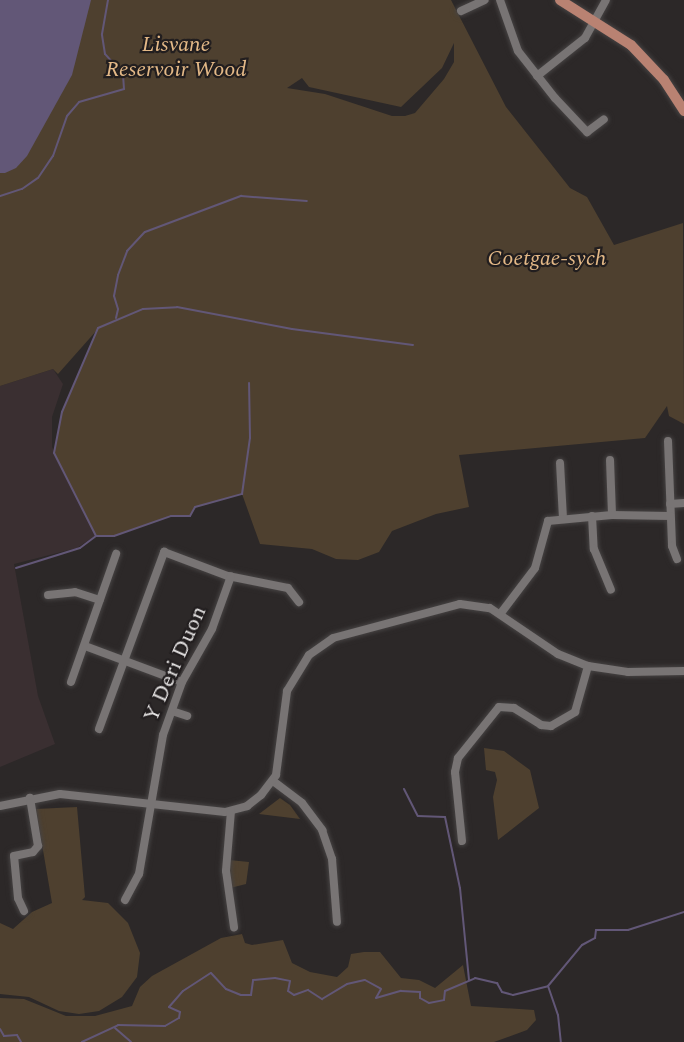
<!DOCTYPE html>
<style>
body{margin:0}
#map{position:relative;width:684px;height:1042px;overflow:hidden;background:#2c2828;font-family:Spectral,serif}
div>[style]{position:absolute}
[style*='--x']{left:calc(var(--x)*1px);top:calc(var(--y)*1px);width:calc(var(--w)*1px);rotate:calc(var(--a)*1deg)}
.built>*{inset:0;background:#3a2f31}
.green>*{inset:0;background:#4e402f}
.water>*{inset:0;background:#625777}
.stream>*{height:2px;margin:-1px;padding:0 1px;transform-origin:1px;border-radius:1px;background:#625777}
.roads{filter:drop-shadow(0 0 2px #464343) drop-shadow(0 0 2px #464343)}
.minor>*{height:8px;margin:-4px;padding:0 4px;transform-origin:4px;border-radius:4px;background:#787474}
.major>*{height:10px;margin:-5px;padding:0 5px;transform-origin:5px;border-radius:5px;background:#b98272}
span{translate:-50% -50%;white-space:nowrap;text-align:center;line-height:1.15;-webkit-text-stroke:4.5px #221e1f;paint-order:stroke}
.park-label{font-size:22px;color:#e4b987;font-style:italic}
.street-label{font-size:22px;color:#e5e3e3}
</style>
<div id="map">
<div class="built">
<div style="clip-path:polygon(53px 369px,63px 384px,52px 417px,52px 447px,96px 535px,77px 548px,14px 564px,38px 696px,55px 744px,0 767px,0 386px)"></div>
</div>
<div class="green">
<div style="clip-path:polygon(evenodd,0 0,451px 0,506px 107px,570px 188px,587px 197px,614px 245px,683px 223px,684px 424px,669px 416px,667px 406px,645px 438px,459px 455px,469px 507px,436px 514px,392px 531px,379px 552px,358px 560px,336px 559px,312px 549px,260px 544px,242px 494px,195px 507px,190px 516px,171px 516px,114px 536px,96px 536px,54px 453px,62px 412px,97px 330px,58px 374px,53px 369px,0 386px,0 0,454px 43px,454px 62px,444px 79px,415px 113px,405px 116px,392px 116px,325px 94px,287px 88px,302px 78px,309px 87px,401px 107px,442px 68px,454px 43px)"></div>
<div style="clip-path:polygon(484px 748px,504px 751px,530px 770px,539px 808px,498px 840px,493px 797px,497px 780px,495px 772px,486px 770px)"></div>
<div style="clip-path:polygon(280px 798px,290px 805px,300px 819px,259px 814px)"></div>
<div style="clip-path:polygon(77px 807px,85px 897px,82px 900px,108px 903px,128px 923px,140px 953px,137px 977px,122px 997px,99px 1011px,79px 1014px,59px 1011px,29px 997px,0 994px,0 923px,13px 929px,32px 912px,52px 903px,36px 809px)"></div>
<div style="clip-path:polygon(229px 860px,249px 862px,246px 884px,230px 888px)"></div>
<div style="clip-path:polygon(242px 934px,245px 943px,252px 945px,283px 940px,292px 963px,310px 972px,337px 977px,348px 967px,351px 954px,364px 952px,380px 952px,401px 978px,419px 980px,435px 988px,463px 965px,471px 1006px,534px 1010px,536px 1020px,527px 1030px,494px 1042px,0 1042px,0 998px,24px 999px,66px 1016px,95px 1016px,132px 1006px,140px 987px,152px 976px,221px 938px)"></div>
</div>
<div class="water">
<div style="clip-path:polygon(0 0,91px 0,72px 75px,27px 156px,16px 168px,5px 173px,0 173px)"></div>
</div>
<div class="stream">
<div style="--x:0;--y:196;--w:23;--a:-18"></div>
<div style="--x:22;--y:189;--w:19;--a:-35"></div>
<div style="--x:38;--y:178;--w:27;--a:-56"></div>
<div style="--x:53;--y:156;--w:42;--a:-70.7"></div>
<div style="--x:67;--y:116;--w:18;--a:-49"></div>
<div style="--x:79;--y:102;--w:47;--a:-16.1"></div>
<div style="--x:124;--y:89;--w:15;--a:-94"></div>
<div style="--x:123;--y:74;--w:27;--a:-132"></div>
<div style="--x:105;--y:54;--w:20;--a:-99"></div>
<div style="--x:102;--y:34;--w:35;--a:-80"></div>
<div style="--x:116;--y:318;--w:9;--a:-77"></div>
<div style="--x:118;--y:309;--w:14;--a:-107"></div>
<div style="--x:114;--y:296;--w:21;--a:-79"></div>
<div style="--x:118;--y:275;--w:26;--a:-69"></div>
<div style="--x:127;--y:251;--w:26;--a:-47"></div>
<div style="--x:145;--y:232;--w:103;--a:-20.6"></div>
<div style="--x:241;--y:196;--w:66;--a:4.3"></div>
<div style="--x:96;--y:536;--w:18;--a:0"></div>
<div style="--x:114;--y:536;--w:60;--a:-19.3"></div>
<div style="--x:171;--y:516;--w:19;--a:0"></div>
<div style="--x:190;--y:516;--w:10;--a:-61"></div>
<div style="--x:195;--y:507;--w:49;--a:-15.5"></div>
<div style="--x:242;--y:494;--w:57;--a:-81.9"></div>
<div style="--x:250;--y:438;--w:55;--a:-91"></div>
<div style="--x:16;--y:568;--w:67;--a:-17.4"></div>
<div style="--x:80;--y:548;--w:20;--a:-37"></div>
<div style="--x:96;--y:536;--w:93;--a:-116.8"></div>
<div style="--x:54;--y:453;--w:42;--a:-79"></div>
<div style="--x:62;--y:412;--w:91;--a:-66.8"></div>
<div style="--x:98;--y:328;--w:49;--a:-22.9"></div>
<div style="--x:143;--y:309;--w:34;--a:-3"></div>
<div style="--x:177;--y:307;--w:117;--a:10.8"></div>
<div style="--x:292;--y:329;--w:122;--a:7.5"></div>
<div style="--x:404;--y:789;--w:30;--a:63"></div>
<div style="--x:418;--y:816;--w:27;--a:2"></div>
<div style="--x:445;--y:817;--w:73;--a:78.1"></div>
<div style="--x:460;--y:888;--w:92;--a:84.4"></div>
<div style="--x:548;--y:986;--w:53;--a:-50.3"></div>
<div style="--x:582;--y:945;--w:15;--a:-28"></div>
<div style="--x:595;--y:938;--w:8;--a:-83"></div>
<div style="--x:596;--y:930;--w:32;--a:0"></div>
<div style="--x:628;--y:930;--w:59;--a:-17.8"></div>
<div style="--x:115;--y:1028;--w:21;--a:41"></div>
<div style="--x:0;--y:1029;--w:8;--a:60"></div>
<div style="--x:4;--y:1036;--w:13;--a:-4"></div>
<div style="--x:17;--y:1035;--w:8;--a:60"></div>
<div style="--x:82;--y:1042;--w:40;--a:-25"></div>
<div style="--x:118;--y:1025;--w:47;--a:1.2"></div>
<div style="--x:165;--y:1026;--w:16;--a:-30"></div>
<div style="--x:179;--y:1018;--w:6;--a:-81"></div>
<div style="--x:180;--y:1012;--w:12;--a:-156"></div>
<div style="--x:169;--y:1007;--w:21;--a:-49"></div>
<div style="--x:183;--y:991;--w:33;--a:-33"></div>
<div style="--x:211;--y:973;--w:22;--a:47"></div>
<div style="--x:226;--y:989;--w:16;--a:22"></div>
<div style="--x:241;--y:995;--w:10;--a:0"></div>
<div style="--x:251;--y:995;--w:15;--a:-82"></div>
<div style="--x:253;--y:980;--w:22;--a:-5"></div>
<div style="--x:275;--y:978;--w:15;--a:11"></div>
<div style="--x:290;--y:981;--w:10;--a:101"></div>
<div style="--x:288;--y:991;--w:7;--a:34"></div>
<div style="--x:294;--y:995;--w:15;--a:-20"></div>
<div style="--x:308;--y:990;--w:17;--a:33"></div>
<div style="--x:322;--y:999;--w:29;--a:-31"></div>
<div style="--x:347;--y:984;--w:18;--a:-13"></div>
<div style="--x:365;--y:980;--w:18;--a:29"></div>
<div style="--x:381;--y:989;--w:10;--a:119"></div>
<div style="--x:376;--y:998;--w:26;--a:-16"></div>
<div style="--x:401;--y:991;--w:19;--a:3"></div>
<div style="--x:420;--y:992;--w:6;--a:90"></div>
<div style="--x:420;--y:998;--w:10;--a:29"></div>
<div style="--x:429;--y:1003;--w:15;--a:-11"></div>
<div style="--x:444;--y:1000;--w:9;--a:-84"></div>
<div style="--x:445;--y:991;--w:33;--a:-23"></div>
<div style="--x:475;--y:978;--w:23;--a:13"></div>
<div style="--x:497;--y:983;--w:10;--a:61"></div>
<div style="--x:502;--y:992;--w:11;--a:15"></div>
<div style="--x:513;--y:995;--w:36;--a:-14"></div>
<div style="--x:548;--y:986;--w:31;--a:71"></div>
<div style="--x:558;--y:1015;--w:27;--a:84"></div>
</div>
<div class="roads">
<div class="minor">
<div style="--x:500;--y:0;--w:54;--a:70.6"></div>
<div style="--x:518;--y:51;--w:60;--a:51.8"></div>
<div style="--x:555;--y:98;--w:47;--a:46.7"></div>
<div style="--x:587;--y:132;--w:21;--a:-37"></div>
<div style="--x:461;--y:11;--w:26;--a:-25"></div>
<div style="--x:537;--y:76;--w:61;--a:-38.4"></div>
<div style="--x:585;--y:38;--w:43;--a:-61.1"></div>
<div style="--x:668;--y:441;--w:105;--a:87.8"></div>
<div style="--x:672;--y:546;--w:14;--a:69"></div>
<div style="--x:610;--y:460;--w:55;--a:87.9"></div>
<div style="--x:560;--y:463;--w:55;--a:86.9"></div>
<div style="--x:670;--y:504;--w:14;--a:-4"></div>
<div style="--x:592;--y:516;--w:33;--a:87"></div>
<div style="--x:594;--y:549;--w:44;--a:67.5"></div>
<div style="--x:48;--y:595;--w:27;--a:-6"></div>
<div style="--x:75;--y:592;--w:26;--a:18"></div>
<div style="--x:501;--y:613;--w:56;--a:-52.9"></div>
<div style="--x:535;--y:568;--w:49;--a:-74.5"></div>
<div style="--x:548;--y:521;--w:64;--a:-5.4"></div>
<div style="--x:612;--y:515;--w:58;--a:1"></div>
<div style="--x:85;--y:646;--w:103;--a:20.4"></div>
<div style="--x:71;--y:682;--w:136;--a:-70.6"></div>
<div style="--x:172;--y:711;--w:16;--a:18"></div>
<div style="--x:99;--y:729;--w:189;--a:-69.8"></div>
<div style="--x:164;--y:552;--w:68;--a:20.6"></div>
<div style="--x:228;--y:576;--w:61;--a:11.3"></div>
<div style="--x:288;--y:588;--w:18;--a:52"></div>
<div style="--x:273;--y:781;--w:36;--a:37"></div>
<div style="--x:302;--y:803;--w:34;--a:53"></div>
<div style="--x:322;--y:830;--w:31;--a:71"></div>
<div style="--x:332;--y:859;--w:63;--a:85.5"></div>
<div style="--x:0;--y:806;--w:61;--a:-11.3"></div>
<div style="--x:60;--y:794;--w:166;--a:6.2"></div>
<div style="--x:225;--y:812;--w:23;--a:-15"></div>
<div style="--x:247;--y:806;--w:18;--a:-38"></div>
<div style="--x:261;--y:795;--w:25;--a:-53"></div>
<div style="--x:276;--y:775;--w:85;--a:-82.5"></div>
<div style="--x:287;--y:691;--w:42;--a:-58.6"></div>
<div style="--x:309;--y:655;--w:29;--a:-35"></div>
<div style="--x:333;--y:638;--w:131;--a:-15"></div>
<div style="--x:460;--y:604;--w:30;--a:8"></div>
<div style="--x:490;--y:608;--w:82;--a:34.1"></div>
<div style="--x:558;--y:654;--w:32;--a:22"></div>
<div style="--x:588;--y:666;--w:40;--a:8.5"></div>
<div style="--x:628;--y:672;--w:56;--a:-1"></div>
<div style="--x:231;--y:811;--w:60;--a:94.8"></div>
<div style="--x:226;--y:871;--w:57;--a:81.9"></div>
<div style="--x:462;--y:841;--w:69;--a:-95.8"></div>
<div style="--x:455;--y:772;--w:14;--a:-78"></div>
<div style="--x:458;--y:758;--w:65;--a:-51.2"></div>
<div style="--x:499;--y:707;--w:15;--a:4"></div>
<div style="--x:514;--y:708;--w:32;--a:32"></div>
<div style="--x:541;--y:725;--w:10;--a:6"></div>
<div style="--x:551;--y:726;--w:28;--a:-30"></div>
<div style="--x:575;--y:712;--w:48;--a:-74.2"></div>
<div style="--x:125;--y:900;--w:30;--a:-62"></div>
<div style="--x:139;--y:874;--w:141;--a:-80.2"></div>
<div style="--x:163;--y:735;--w:56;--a:-70.3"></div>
<div style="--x:182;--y:682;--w:61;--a:-60.5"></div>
<div style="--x:212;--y:629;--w:56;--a:-70.3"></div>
<div style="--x:24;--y:911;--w:14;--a:-115"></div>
<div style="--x:18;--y:898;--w:42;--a:-95.4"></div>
<div style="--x:14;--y:856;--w:19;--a:-12"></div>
<div style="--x:33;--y:852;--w:8;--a:-50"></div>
<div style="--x:38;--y:846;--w:49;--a:-99.5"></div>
</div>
<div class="major">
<div style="--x:560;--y:0;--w:84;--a:32.4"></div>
<div style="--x:631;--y:45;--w:48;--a:46.7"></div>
<div style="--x:664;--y:80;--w:37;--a:57"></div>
</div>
</div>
<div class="park-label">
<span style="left:176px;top:57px">Lisvane<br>Reservoir Wood</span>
<span style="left:547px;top:259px">Coetgae-sych</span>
</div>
<div class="street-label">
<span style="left:175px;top:664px;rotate:-66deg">Y Deri Duon</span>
</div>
</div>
